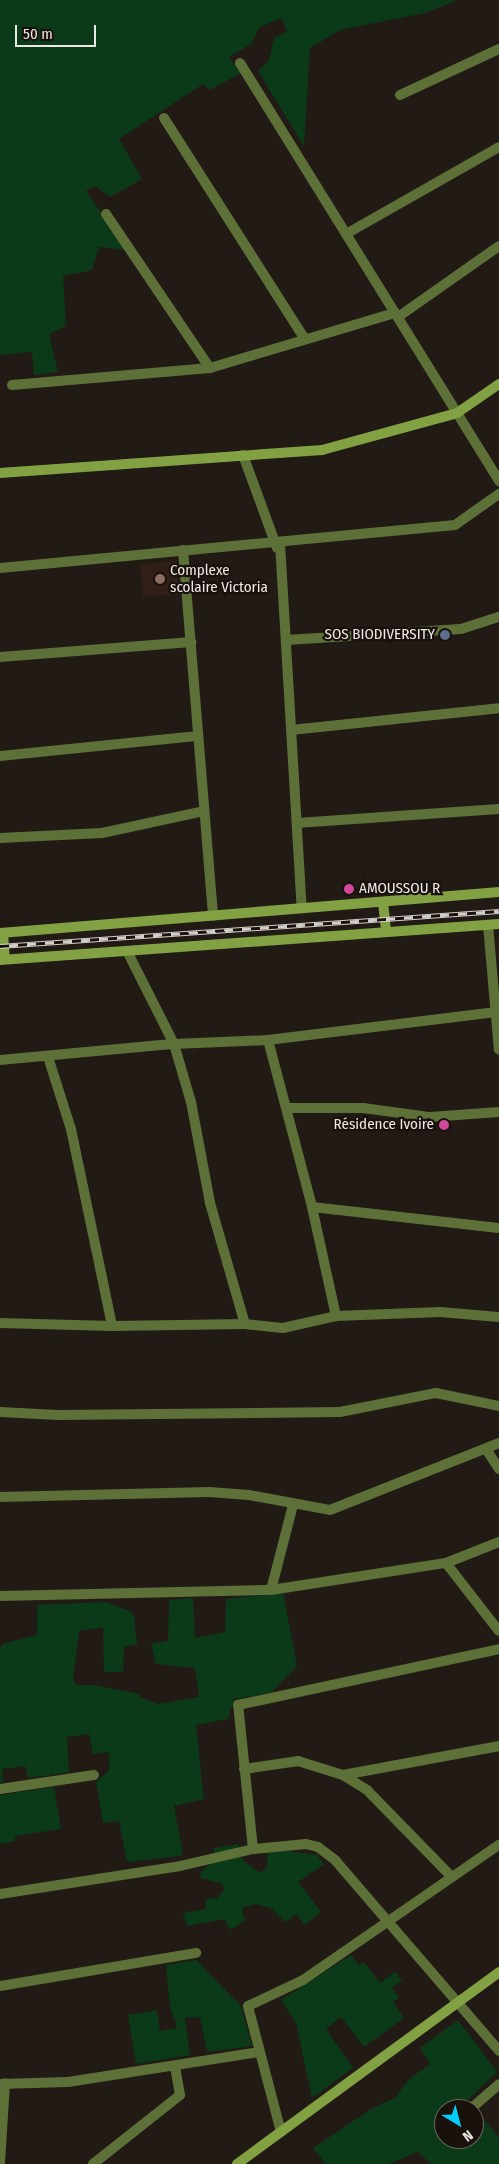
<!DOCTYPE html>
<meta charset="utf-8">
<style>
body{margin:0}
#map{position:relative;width:499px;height:2164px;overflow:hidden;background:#221a15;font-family:"Fira Sans Condensed",sans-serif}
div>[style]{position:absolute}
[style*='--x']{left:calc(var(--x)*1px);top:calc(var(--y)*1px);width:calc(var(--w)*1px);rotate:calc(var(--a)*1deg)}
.education>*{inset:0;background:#2f1f16;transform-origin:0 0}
.green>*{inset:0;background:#0b3a19}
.street>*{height:10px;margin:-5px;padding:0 5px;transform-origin:5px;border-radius:5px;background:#5c7038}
.secondary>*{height:10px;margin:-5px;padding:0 5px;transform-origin:5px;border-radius:5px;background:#81a142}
.rail>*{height:5px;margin-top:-2.5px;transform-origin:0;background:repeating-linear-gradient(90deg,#19110c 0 9px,#d4cecb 0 18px);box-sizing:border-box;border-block:1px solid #d4cecb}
.dots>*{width:14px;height:14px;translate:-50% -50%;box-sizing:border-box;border:2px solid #19110c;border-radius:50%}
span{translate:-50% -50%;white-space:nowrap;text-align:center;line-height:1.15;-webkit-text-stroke:4.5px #19110c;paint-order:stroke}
.poi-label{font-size:15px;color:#eee8e5}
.left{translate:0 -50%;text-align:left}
.right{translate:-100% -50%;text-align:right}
.north{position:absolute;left:434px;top:2099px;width:50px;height:50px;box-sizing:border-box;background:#19110c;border:1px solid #6e6763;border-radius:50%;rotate:143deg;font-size:14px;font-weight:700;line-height:20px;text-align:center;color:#eee8e5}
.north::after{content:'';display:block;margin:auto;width:18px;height:22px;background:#05cbf9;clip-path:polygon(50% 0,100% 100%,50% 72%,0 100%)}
.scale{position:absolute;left:15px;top:25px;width:81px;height:22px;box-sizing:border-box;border:2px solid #eee8e5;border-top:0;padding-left:6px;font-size:15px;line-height:18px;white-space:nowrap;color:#eee8e5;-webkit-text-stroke:4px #19110c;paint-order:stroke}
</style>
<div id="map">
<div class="education">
<div style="left:176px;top:561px;width:33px;height:36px;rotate:85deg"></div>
</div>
<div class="green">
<div style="clip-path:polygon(0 0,458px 0,425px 13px,340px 30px,310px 48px,304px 146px,258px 71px,269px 60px,274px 38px,287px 32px,282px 18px,260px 27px,251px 44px,229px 57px,241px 73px,210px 90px,203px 84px,119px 139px,142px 179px,110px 197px,95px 186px,86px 191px,127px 250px,99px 247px,92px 270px,63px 276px,66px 326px,49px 334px,58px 372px,34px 375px,32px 352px,0 355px)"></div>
<div style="clip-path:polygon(283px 1593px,297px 1666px,271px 1693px,234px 1699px,228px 1719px,196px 1725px,204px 1799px,174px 1806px,183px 1853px,180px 1856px,127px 1862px,119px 1821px,103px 1823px,96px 1782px,109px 1771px,109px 1752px,93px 1754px,89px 1734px,67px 1737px,69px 1772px,28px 1778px,25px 1766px,2px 1769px,3px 1782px,0 1783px,0 1649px,2px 1644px,37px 1635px,37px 1605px,105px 1602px,130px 1611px,134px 1616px,137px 1644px,124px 1647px,123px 1672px,104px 1672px,103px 1627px,79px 1631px,73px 1680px,76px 1685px,93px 1685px,139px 1694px,141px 1698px,158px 1704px,199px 1697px,195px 1668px,156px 1664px,151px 1644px,168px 1641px,169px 1600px,193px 1598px,195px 1638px,225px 1632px,226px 1599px)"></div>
<div style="clip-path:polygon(54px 1787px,61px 1829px,15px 1836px,15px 1841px,0 1844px,0 1795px)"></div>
<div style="clip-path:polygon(239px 1844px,242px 1860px,260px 1873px,267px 1868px,268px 1848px,317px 1855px,324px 1864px,298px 1882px,321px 1912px,304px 1925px,297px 1914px,285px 1922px,271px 1908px,254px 1904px,244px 1907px,242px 1912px,245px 1920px,231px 1930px,224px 1919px,187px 1926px,183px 1913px,206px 1909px,206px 1899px,217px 1898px,225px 1889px,221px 1883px,201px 1878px,200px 1873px,214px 1859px,214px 1848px)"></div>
<div style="clip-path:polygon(351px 1955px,359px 1965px,364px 1962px,380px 1983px,395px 1972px,402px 1980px,392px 1988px,399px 1998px,393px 2002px,404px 2018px,364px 2047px,341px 2017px,326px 2029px,353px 2068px,312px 2098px,296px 2023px,281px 2000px)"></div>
<div style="clip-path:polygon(196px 1960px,241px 2006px,252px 2046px,207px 2052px,200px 2017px,185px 2018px,190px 2055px,136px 2064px,128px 2015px,157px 2010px,160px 2031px,177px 2028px,170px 2006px,166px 1965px)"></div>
<div style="clip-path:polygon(458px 2020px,497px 2072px,458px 2109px,444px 2109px,444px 2139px,474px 2139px,474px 2116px,478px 2113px,499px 2137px,499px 2164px,431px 2164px,418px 2152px,388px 2164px,326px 2164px,313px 2148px,371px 2109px,395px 2098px,408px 2080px,430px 2064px,420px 2048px)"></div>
</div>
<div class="street">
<div style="--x:240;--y:63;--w:492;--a:58.2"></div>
<div style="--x:400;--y:95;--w:109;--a:-24.9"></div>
<div style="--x:164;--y:118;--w:262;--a:57.5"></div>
<div style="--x:106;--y:214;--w:186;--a:56"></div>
<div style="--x:346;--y:234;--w:176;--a:-29.6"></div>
<div style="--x:398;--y:317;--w:123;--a:-35.1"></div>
<div style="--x:12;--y:385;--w:199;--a:-4.9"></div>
<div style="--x:210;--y:368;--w:193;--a:-16.6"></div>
<div style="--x:243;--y:455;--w:99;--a:69.9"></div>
<div style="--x:280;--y:543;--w:366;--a:86.6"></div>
<div style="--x:183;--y:550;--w:367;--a:85.3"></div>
<div style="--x:0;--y:568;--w:457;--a:-5.4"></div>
<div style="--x:455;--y:525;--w:54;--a:-35.2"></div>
<div style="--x:286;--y:640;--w:175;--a:-3.6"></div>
<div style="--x:461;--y:629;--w:40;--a:-18"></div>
<div style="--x:0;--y:657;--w:192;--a:-4.5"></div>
<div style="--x:291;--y:730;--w:209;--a:-6"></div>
<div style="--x:0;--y:756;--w:199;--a:-5.8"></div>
<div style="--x:297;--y:823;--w:202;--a:-4"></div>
<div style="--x:0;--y:838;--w:102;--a:-2.8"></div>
<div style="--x:102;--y:833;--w:104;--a:-12.2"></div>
<div style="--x:488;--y:925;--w:125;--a:85"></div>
<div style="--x:127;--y:951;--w:104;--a:63.2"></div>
<div style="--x:174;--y:1044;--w:60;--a:73.7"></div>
<div style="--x:191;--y:1102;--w:103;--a:79.3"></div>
<div style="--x:210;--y:1203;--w:126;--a:73.9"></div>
<div style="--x:268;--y:1040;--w:173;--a:75.2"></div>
<div style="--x:312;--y:1207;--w:112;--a:77.6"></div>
<div style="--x:48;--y:1057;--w:76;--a:72.3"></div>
<div style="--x:71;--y:1129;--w:201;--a:78.2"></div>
<div style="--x:0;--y:1060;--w:175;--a:-5.3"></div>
<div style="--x:174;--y:1044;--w:94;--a:-2.4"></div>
<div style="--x:268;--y:1040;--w:230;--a:-7"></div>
<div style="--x:287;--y:1108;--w:76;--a:0"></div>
<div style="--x:363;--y:1108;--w:68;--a:7.7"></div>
<div style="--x:430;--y:1117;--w:69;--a:-4.1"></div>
<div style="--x:312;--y:1207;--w:188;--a:6.4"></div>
<div style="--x:0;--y:1323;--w:112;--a:1.5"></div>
<div style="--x:112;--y:1326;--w:133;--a:-0.9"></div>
<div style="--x:245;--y:1324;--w:38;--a:6"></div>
<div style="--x:283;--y:1328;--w:54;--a:-12.8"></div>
<div style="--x:336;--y:1316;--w:104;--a:-2.2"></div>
<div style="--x:440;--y:1312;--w:59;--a:4.8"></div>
<div style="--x:0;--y:1412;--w:58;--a:3"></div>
<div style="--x:58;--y:1415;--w:282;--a:-0.6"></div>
<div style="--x:340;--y:1412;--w:98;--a:-11.2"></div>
<div style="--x:436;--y:1393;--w:64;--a:11.7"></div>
<div style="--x:486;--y:1449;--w:24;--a:57"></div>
<div style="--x:0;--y:1497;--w:209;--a:-1.4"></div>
<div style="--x:209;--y:1492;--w:40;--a:4.3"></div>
<div style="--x:249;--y:1495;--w:82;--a:10.5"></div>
<div style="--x:330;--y:1510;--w:182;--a:-21.6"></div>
<div style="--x:446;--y:1563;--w:86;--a:52.1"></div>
<div style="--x:271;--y:1590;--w:88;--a:-75.5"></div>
<div style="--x:0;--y:1596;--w:271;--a:-1.3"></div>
<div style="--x:271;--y:1590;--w:177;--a:-8.8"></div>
<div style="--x:446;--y:1563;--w:57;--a:-21.6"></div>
<div style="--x:244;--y:1769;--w:55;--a:-8.4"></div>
<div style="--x:298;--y:1761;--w:47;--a:17.3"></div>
<div style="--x:343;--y:1775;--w:28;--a:32"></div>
<div style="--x:367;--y:1790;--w:120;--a:45.7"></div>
<div style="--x:343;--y:1775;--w:159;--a:-10.5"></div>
<div style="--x:0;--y:1789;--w:95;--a:-8.5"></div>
<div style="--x:253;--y:1849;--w:145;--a:-95.9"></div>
<div style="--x:238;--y:1705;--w:267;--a:-12.1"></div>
<div style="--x:0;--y:1894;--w:182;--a:-8.8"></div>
<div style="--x:180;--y:1866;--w:75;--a:-13.1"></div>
<div style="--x:253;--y:1849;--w:53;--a:-5.4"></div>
<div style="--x:306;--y:1844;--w:12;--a:14"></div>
<div style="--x:318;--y:1847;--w:21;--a:37"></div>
<div style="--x:335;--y:1860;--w:252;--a:49.3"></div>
<div style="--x:0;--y:1986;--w:199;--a:-9.6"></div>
<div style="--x:0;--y:2084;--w:68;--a:-1.7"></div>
<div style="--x:68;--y:2082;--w:194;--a:-8.9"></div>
<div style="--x:474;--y:2106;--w:33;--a:-41"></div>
<div style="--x:281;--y:2132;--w:130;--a:-104.7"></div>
<div style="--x:248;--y:2006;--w:61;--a:-25.3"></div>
<div style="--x:303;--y:1980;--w:238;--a:-34.6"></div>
<div style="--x:0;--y:2163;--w:80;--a:-86.4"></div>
<div style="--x:93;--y:2164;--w:111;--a:-38.4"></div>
<div style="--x:180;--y:2095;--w:28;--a:-100"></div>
</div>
<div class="secondary">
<div style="--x:0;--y:473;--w:323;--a:-4.1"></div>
<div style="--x:322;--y:450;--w:140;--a:-15.3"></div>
<div style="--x:457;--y:413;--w:51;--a:-34.6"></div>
<div style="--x:383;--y:902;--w:30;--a:84"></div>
<div style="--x:0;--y:933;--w:501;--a:-4.7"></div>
<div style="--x:3;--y:933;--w:26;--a:86"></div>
<div style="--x:0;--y:960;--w:500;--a:-4.13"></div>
<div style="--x:237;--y:2164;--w:325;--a:-36.2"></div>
</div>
<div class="rail">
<div style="--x:0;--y:946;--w:500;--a:-4.01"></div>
</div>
<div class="dots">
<div style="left:160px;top:579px;background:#8d6e63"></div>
<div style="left:445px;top:635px;background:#5c6f8a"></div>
<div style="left:349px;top:889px;background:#d1479c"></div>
<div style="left:444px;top:1125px;background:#d1479c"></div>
</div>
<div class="poi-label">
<span class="left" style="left:170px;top:579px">Complexe<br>scolaire Victoria</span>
<span class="right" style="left:435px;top:635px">SOS BIODIVERSITY</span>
<span class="left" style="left:359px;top:889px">AMOUSSOU R</span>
<span class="right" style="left:434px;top:1125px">Résidence Ivoire</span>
</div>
<div class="north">N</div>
<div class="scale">50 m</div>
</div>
